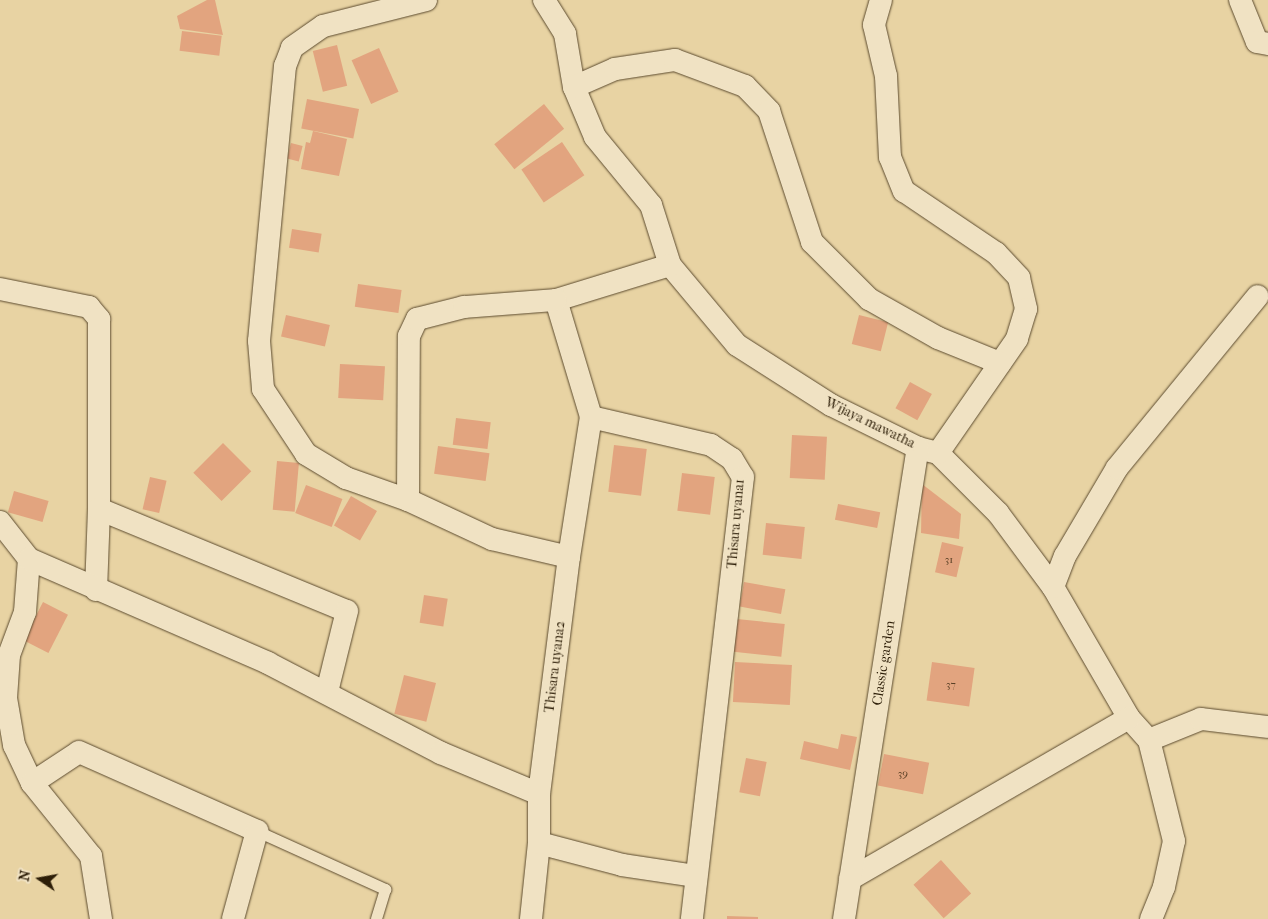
<!DOCTYPE html>
<style>
body{margin:0}
#map{position:relative;width:1268px;height:919px;overflow:hidden;background:#e8d3a3;font-family:"IM FELL French Canon",serif}
div>[style]{position:absolute}
[style*='--x']{left:calc(var(--x)*1px);top:calc(var(--y)*1px);width:calc(var(--w)*1px);rotate:calc(var(--a)*1deg)}
.building>*{inset:0;background:#e2a47f;transform-origin:0 0}
.roads{filter:drop-shadow(0 0 1px #5c4b2f) drop-shadow(0 0 1px #5c4b2f)}
.service>*{height:11px;margin:-5.5px;padding:0 5.5px;transform-origin:5.5px;border-radius:5.5px;background:#f0e2c3}
.minor>*{height:22px;margin:-11px;padding:0 11px;transform-origin:11px;border-radius:11px;background:#f0e2c3}
span{translate:-50% -50%;white-space:nowrap;text-align:center;line-height:1.15;-webkit-text-stroke:5px #f0e2c3;paint-order:stroke}
.number-label{font-size:11px;color:#5a4026}
.number-label span{-webkit-text-stroke-width:0}
.street-label{font-size:14px;color:#2d1e08}
.north{position:absolute;left:15px;top:854px;width:50px;height:50px;-webkit-text-stroke:4px #f0e2c3;paint-order:stroke;rotate:282deg;font-size:14px;font-weight:700;line-height:20px;text-align:center;color:#2d1e08}
.north::after{content:'';display:block;margin:auto;width:18px;height:22px;background:#2d1e08;clip-path:polygon(50% 0,100% 100%,50% 72%,0 100%)}
</style>
<div id="map">
<div class="building">
<div style="clip-path:polygon(207px 0,215px 0,223px 35px,180px 29px,177px 16px)"></div>
<div style="left:182px;top:31px;width:40px;height:20px;rotate:7deg"></div>
<div style="left:337px;top:45px;width:42px;height:25px;rotate:76deg"></div>
<div style="left:379px;top:48px;width:48px;height:30px;rotate:66deg"></div>
<div style="left:307px;top:99px;width:53px;height:30px;rotate:11deg"></div>
<div style="left:544px;top:104px;width:32px;height:64px;rotate:51deg"></div>
<div style="clip-path:polygon(313px 131px,347px 139px,339px 176px,301px 169px,306px 142px,310px 143px)"></div>
<div style="left:562px;top:142px;width:40px;height:49px;rotate:56deg"></div>
<div style="left:291px;top:143px;width:12px;height:16px;rotate:14deg"></div>
<div style="left:292px;top:229px;width:30px;height:19px;rotate:9deg"></div>
<div style="left:358px;top:284px;width:44px;height:23px;rotate:8deg"></div>
<div style="left:286px;top:315px;width:45px;height:22px;rotate:13deg"></div>
<div style="left:859px;top:315px;width:30px;height:30px;rotate:14deg"></div>
<div style="left:340px;top:364px;width:45px;height:34px;rotate:3deg"></div>
<div style="left:910px;top:382px;width:25px;height:30px;rotate:29deg"></div>
<div style="left:456px;top:418px;width:35px;height:27px;rotate:7deg"></div>
<div style="left:792px;top:435px;width:35px;height:43px;rotate:3deg"></div>
<div style="left:223px;top:443px;width:40px;height:42px;rotate:45deg"></div>
<div style="left:614px;top:445px;width:33px;height:47px;rotate:7deg"></div>
<div style="left:438px;top:446px;width:52px;height:28px;rotate:8deg"></div>
<div style="left:277px;top:461px;width:22px;height:49px;rotate:5deg"></div>
<div style="left:682px;top:473px;width:33px;height:38px;rotate:7deg"></div>
<div style="left:150px;top:477px;width:17px;height:33px;rotate:13deg"></div>
<div style="clip-path:polygon(922px 484px,961px 514px,959px 539px,921px 533px)"></div>
<div style="left:306px;top:485px;width:39px;height:30px;rotate:21deg"></div>
<div style="left:14px;top:491px;width:36px;height:22px;rotate:16deg"></div>
<div style="left:351px;top:496px;width:30px;height:34px;rotate:30deg"></div>
<div style="left:838px;top:504px;width:43px;height:16px;rotate:11deg"></div>
<div style="left:766px;top:523px;width:39px;height:32px;rotate:6deg"></div>
<div style="left:942px;top:542px;width:22px;height:31px;rotate:13deg"></div>
<div style="left:744px;top:582px;width:42px;height:25px;rotate:10deg"></div>
<div style="left:424px;top:595px;width:24px;height:28px;rotate:9deg"></div>
<div style="left:43px;top:602px;width:28px;height:43px;rotate:27deg"></div>
<div style="left:737px;top:619px;width:48px;height:33px;rotate:6deg"></div>
<div style="left:735px;top:662px;width:57px;height:40px;rotate:3deg"></div>
<div style="left:932px;top:662px;width:43px;height:39px;rotate:8deg"></div>
<div style="left:404px;top:675px;width:33px;height:40px;rotate:14deg"></div>
<div style="clip-path:polygon(841px 734px,857px 737px,850px 770px,800px 759px,804px 741px,838px 749px)"></div>
<div style="left:884px;top:754px;width:46px;height:32px;rotate:11deg"></div>
<div style="left:746px;top:758px;width:21px;height:35px;rotate:11deg"></div>
<div style="left:941px;top:860px;width:45px;height:37px;rotate:48deg"></div>
<div style="clip-path:polygon(727px 916px,758px 917px,758px 919px,727px 919px)"></div>
</div>
<div class="roads">
<div class="service">
<div style="--x:257;--y:831;--w:141;--a:24.4"></div>
<div style="--x:385;--y:889;--w:31;--a:107"></div>
</div>
<div class="minor">
<div style="--x:426;--y:0;--w:106;--a:165.8"></div>
<div style="--x:323;--y:26;--w:38;--a:145"></div>
<div style="--x:292;--y:48;--w:19;--a:111"></div>
<div style="--x:285;--y:66;--w:276;--a:95.4"></div>
<div style="--x:259;--y:341;--w:48;--a:85.2"></div>
<div style="--x:263;--y:389;--w:78;--a:56.5"></div>
<div style="--x:306;--y:454;--w:47;--a:31"></div>
<div style="--x:346;--y:478;--w:66;--a:19.5"></div>
<div style="--x:408;--y:500;--w:93;--a:24.9"></div>
<div style="--x:492;--y:539;--w:79;--a:13.2"></div>
<div style="--x:544;--y:0;--w:40;--a:58"></div>
<div style="--x:565;--y:34;--w:54;--a:80.4"></div>
<div style="--x:574;--y:87;--w:54;--a:67.2"></div>
<div style="--x:595;--y:137;--w:88;--a:50.5"></div>
<div style="--x:651;--y:205;--w:63;--a:72.4"></div>
<div style="--x:670;--y:265;--w:104;--a:50.1"></div>
<div style="--x:737;--y:345;--w:112;--a:32.6"></div>
<div style="--x:831;--y:405;--w:97;--a:26.3"></div>
<div style="--x:918;--y:448;--w:21;--a:14"></div>
<div style="--x:938;--y:453;--w:85;--a:45"></div>
<div style="--x:998;--y:513;--w:92;--a:53.4"></div>
<div style="--x:1053;--y:587;--w:151;--a:59.9"></div>
<div style="--x:1129;--y:718;--w:30;--a:48"></div>
<div style="--x:1149;--y:740;--w:104;--a:76.1"></div>
<div style="--x:1174;--y:841;--w:47;--a:102.3"></div>
<div style="--x:1164;--y:887;--w:35;--a:112"></div>
<div style="--x:881;--y:0;--w:26;--a:106"></div>
<div style="--x:874;--y:25;--w:52;--a:76.8"></div>
<div style="--x:886;--y:76;--w:81;--a:87.2"></div>
<div style="--x:890;--y:157;--w:37;--a:68"></div>
<div style="--x:904;--y:191;--w:111;--a:34"></div>
<div style="--x:996;--y:253;--w:34;--a:47"></div>
<div style="--x:1019;--y:278;--w:32;--a:77"></div>
<div style="--x:1026;--y:309;--w:31;--a:107"></div>
<div style="--x:1017;--y:339;--w:139;--a:124.7"></div>
<div style="--x:1240;--y:0;--w:45;--a:68"></div>
<div style="--x:1257;--y:42;--w:11;--a:10"></div>
<div style="--x:574;--y:87;--w:45;--a:-23.7"></div>
<div style="--x:615;--y:69;--w:61;--a:-8.5"></div>
<div style="--x:675;--y:60;--w:75;--a:20.4"></div>
<div style="--x:745;--y:86;--w:35;--a:46"></div>
<div style="--x:769;--y:111;--w:138;--a:71.8"></div>
<div style="--x:812;--y:242;--w:81;--a:45"></div>
<div style="--x:869;--y:299;--w:79;--a:29.5"></div>
<div style="--x:938;--y:338;--w:67;--a:22"></div>
<div style="--x:670;--y:265;--w:119;--a:162.9"></div>
<div style="--x:556;--y:300;--w:122;--a:73.3"></div>
<div style="--x:591;--y:417;--w:123;--a:13.1"></div>
<div style="--x:711;--y:445;--w:25;--a:34"></div>
<div style="--x:732;--y:459;--w:21;--a:59"></div>
<div style="--x:743;--y:477;--w:445;--a:96.6"></div>
<div style="--x:0;--y:289;--w:91;--a:11.4"></div>
<div style="--x:89;--y:307;--w:16;--a:50"></div>
<div style="--x:99;--y:319;--w:190;--a:90"></div>
<div style="--x:99;--y:509;--w:81;--a:92.1"></div>
<div style="--x:408;--y:500;--w:164;--a:-89.7"></div>
<div style="--x:409;--y:336;--w:19;--a:-65"></div>
<div style="--x:417;--y:319;--w:49;--a:-14.3"></div>
<div style="--x:464;--y:307;--w:92;--a:-4.4"></div>
<div style="--x:99;--y:509;--w:268;--a:22.4"></div>
<div style="--x:347;--y:611;--w:83;--a:103.9"></div>
<div style="--x:0;--y:522;--w:47;--a:51.9"></div>
<div style="--x:29;--y:559;--w:53;--a:94.3"></div>
<div style="--x:25;--y:612;--w:46;--a:110.4"></div>
<div style="--x:9;--y:655;--w:43;--a:94"></div>
<div style="--x:6;--y:698;--w:48;--a:80.3"></div>
<div style="--x:14;--y:745;--w:42;--a:64.7"></div>
<div style="--x:32;--y:783;--w:94;--a:51.1"></div>
<div style="--x:91;--y:856;--w:64;--a:81"></div>
<div style="--x:29;--y:559;--w:261;--a:23.5"></div>
<div style="--x:268;--y:663;--w:195;--a:27.5"></div>
<div style="--x:441;--y:753;--w:106;--a:22.7"></div>
<div style="--x:1053;--y:587;--w:33;--a:-69"></div>
<div style="--x:1065;--y:556;--w:102;--a:-59.4"></div>
<div style="--x:1117;--y:468;--w:222;--a:-50.7"></div>
<div style="--x:1149;--y:740;--w:56;--a:-22"></div>
<div style="--x:1201;--y:719;--w:67;--a:6.8"></div>
<div style="--x:32;--y:783;--w:56;--a:-33.4"></div>
<div style="--x:79;--y:752;--w:195;--a:23.9"></div>
<div style="--x:257;--y:831;--w:91;--a:105.3"></div>
<div style="--x:539;--y:843;--w:86;--a:14.8"></div>
<div style="--x:622;--y:865;--w:75;--a:8.5"></div>
<div style="--x:850;--y:879;--w:322;--a:-30"></div>
<div style="--x:531;--y:919;--w:76;--a:-84"></div>
<div style="--x:539;--y:843;--w:49;--a:-90"></div>
<div style="--x:539;--y:794;--w:239;--a:-82.8"></div>
<div style="--x:569;--y:557;--w:142;--a:-81.1"></div>
<div style="--x:844;--y:919;--w:477;--a:-81.1"></div>
</div>
</div>
<div class="number-label">
<span style="left:949px;top:560px">31</span>
<span style="left:951px;top:685px">37</span>
<span style="left:903px;top:774px">39</span>
</div>
<div class="street-label">
<span style="left:870px;top:423px;rotate:26deg">Wijaya mawatha</span>
<span style="left:736px;top:524px;rotate:-85deg">Thisara uyana1</span>
<span style="left:884px;top:663px;rotate:-81deg">Classic garden</span>
<span style="left:555px;top:667px;rotate:-83deg">Thisara uyana2</span>
</div>
<div class="north">N</div>
</div>
